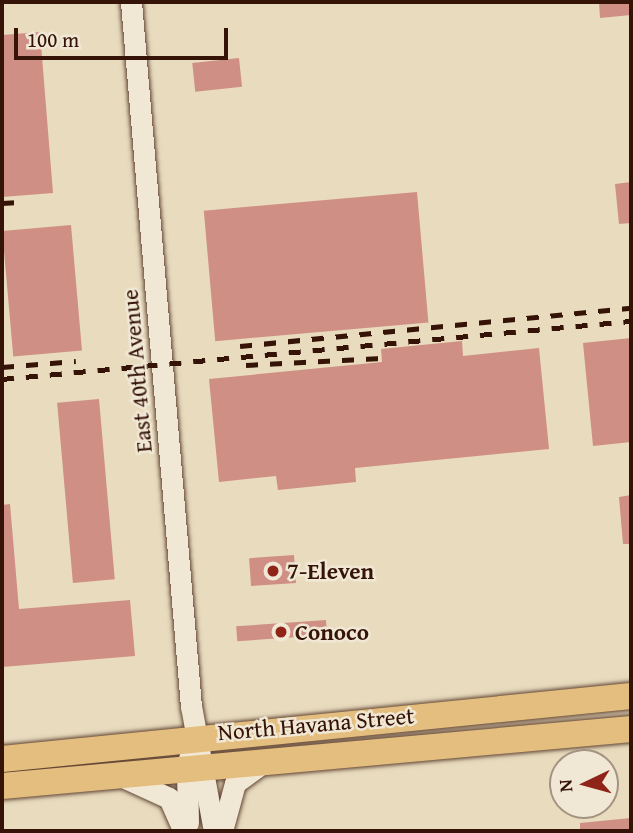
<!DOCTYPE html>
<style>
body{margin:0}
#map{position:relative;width:633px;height:833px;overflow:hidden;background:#e8dbbe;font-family:"Gentium Book Plus",serif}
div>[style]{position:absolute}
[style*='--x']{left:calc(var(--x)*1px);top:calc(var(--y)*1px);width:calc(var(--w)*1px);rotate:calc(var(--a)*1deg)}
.building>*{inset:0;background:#cf8f85;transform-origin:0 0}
.roads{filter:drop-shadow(0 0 2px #624534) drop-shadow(0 0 2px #624534)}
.minor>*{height:21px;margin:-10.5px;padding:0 10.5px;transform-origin:10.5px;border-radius:10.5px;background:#f0e8d5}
.major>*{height:26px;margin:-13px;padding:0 13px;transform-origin:13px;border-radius:13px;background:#e4be7f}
.rail>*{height:4.5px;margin-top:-2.25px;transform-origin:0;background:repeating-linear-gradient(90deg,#351306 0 12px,transparent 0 24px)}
.dots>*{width:19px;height:19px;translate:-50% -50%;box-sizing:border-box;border:4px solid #f0e8d5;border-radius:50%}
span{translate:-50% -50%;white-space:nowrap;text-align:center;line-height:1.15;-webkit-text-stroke:5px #f0e8d5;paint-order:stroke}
.street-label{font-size:23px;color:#351306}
.poi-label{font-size:23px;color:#351306;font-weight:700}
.left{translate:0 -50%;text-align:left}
.frame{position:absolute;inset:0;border:4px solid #351306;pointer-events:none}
.north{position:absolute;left:549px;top:749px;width:70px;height:70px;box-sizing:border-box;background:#f0e8d5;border:2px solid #a59382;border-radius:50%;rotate:265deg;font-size:19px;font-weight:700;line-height:28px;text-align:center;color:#351306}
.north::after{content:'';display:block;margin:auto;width:24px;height:32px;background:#8f2418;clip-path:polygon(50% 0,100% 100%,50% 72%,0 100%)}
.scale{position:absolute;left:14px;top:28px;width:214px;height:32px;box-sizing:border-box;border:4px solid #351306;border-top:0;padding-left:9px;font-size:21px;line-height:24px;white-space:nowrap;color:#351306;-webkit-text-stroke:5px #f0e8d5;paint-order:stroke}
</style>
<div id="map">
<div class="building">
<div style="clip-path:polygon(599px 2px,631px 2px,631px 15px,600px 18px)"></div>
<div style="clip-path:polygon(40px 32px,53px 193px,2px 197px,2px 35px)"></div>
<div style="left:239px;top:58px;width:29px;height:47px;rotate:84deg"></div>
<div style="clip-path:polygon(631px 182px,631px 223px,619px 224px,615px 184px)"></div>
<div style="left:417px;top:192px;width:131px;height:214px;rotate:85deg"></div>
<div style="left:71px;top:225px;width:126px;height:69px;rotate:85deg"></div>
<div style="clip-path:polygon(631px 338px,631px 442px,593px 446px,583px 343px)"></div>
<div style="clip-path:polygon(462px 341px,463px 356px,539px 348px,549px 449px,355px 468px,356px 482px,278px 490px,276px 476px,219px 482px,209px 379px,382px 362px,381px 349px)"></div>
<div style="left:99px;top:399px;width:181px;height:42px;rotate:85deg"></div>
<div style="clip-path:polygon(631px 495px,631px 544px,623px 544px,619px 497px)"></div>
<div style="clip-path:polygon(10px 504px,19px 609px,130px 600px,135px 656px,2px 667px,2px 505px)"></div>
<div style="left:294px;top:555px;width:28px;height:45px;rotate:86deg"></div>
<div style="left:326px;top:620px;width:15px;height:90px;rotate:86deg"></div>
<div style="clip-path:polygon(631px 818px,631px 831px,580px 831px,580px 823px)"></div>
</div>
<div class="roads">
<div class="minor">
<div style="--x:131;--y:2;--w:707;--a:85.13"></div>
<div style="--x:191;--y:706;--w:127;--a:79.6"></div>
<div style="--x:125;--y:778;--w:48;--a:24.4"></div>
<div style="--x:169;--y:798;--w:36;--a:66"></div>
<div style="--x:188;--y:823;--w:56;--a:-91"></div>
<div style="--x:187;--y:767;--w:32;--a:-76"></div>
<div style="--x:222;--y:831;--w:50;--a:-74.8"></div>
<div style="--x:235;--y:783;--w:34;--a:-36"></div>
</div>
<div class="major">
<div style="--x:2;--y:759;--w:632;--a:-5.72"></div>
<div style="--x:2;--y:786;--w:632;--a:-5.18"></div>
</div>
</div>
<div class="rail">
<div style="--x:2;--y:203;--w:22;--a:-3"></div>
<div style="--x:240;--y:346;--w:393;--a:-5.6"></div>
<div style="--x:246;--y:365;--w:136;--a:-2.9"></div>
<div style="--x:2;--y:367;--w:74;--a:-4.6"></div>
<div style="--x:2;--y:379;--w:632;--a:-5.27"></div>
</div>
<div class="dots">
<div style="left:273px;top:571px;background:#8f2418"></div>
<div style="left:281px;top:632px;background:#8f2418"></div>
</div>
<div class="street-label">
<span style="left:137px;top:371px;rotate:-95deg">East 40th Avenue</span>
<span style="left:316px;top:724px;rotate:-5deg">North Havana Street</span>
</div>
<div class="poi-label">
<span class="left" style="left:287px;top:571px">7-Eleven</span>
<span class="left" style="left:295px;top:632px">Conoco</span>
</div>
<div class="frame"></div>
<div class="north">N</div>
<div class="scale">100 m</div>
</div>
